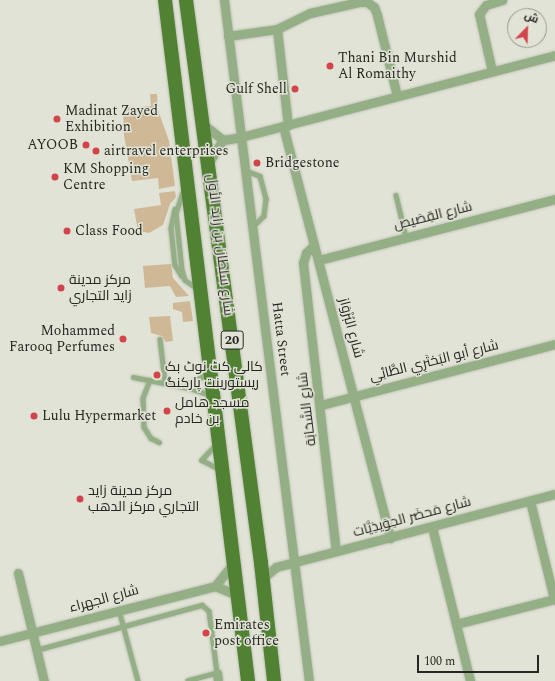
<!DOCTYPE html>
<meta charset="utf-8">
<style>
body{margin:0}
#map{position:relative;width:555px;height:681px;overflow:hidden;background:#e0e3d5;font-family:Spectral,Cairo,serif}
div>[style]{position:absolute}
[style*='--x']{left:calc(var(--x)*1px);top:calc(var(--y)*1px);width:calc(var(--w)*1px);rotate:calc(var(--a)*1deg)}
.green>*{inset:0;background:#cfb895}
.roads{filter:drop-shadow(0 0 1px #bfc1b5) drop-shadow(0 0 1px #bfc1b5)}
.lane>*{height:4.5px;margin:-2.25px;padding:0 2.25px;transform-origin:2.25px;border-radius:2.25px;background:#94ae86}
.street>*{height:9px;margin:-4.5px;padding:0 4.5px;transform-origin:4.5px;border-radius:4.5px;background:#94ae86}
.primary>*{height:14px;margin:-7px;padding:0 7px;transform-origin:7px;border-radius:7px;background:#518234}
.dots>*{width:11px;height:11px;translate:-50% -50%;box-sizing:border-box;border:2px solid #e0e3d5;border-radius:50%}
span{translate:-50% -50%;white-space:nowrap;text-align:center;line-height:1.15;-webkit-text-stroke:3px #e0e3d5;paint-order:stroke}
.shield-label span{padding:1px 3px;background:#e0e3d5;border:1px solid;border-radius:3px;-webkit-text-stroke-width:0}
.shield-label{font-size:13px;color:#262722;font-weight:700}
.poi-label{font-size:14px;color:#262722}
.left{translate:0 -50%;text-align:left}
.right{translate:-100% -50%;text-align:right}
.street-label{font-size:14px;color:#262722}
.north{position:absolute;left:507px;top:8px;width:40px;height:40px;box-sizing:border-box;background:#e0e3d5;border:1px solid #96988d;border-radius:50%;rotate:23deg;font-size:11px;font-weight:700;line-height:16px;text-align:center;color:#262722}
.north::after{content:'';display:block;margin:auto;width:14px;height:18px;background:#d3444a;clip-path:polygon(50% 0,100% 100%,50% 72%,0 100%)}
.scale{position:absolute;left:417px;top:655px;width:122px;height:18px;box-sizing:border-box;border:2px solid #262722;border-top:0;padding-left:5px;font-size:12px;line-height:14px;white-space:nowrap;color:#262722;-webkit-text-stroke:3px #e0e3d5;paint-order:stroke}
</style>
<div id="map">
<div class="green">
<div style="clip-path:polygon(150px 94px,157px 94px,158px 110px,169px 141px,175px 186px,159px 189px,158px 178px,132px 181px,124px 135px,123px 108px,151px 106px)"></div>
<div style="clip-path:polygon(175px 191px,176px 197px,170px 204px,163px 225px,149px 233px,138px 231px,134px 209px,161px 205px,159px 193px)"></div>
<div style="clip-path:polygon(171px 264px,173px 278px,189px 296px,176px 297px,170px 286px,145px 288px,143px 266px)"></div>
<div style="clip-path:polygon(190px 301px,193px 321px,183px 322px,182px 312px,173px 309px,173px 303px)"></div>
<div style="clip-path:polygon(170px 316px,173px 341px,166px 342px,162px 336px,151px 333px,149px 317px)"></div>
</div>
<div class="roads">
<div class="lane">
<div style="--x:245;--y:170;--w:16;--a:22"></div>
<div style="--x:260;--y:176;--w:24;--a:75"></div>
<div style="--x:266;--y:199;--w:17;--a:97"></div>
<div style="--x:264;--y:216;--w:16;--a:135"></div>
<div style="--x:184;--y:189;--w:25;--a:108"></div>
<div style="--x:176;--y:213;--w:57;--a:84"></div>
<div style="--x:182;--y:270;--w:10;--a:73"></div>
<div style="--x:185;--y:280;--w:14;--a:34"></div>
<div style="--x:396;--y:195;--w:43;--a:76.6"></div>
<div style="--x:175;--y:209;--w:19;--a:102"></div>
<div style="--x:171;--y:228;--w:37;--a:84"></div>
<div style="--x:175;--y:265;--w:13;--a:58"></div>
<div style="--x:160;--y:339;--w:43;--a:83.4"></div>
<div style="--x:133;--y:377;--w:57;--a:11.1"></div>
<div style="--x:189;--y:388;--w:23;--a:18"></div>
<div style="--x:150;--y:380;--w:19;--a:111"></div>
<div style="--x:143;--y:398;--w:29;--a:88"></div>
<div style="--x:144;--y:427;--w:13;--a:58"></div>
<div style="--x:151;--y:438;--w:9;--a:27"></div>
<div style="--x:185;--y:386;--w:26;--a:-29"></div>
<div style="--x:216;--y:445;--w:21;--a:133"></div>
<div style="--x:202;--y:460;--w:19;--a:28"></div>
<div style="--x:119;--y:610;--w:73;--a:75"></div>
<div style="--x:36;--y:650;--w:172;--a:-15.2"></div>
<div style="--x:202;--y:605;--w:9;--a:41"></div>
<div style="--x:209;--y:611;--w:63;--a:82.6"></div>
<div style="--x:217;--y:673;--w:30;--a:165"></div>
</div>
<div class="street">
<div style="--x:224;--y:0;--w:686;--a:82.89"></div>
<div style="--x:277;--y:29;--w:97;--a:83.5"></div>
<div style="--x:228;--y:36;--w:49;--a:-8.1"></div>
<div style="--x:277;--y:29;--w:37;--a:-26"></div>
<div style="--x:310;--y:13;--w:50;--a:-12.7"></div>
<div style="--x:359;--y:2;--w:8;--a:0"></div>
<div style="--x:367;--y:2;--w:9;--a:36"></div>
<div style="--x:374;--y:7;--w:9;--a:69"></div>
<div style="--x:377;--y:15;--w:83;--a:76.1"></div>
<div style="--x:492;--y:71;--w:58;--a:-102.8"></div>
<div style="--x:479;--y:14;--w:11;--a:-52"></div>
<div style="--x:486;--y:5;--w:17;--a:-17"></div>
<div style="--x:204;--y:125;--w:24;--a:38"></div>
<div style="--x:223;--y:140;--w:18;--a:-9"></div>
<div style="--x:241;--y:137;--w:325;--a:-14.6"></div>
<div style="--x:283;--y:126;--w:426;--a:75.4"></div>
<div style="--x:209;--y:162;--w:26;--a:-58"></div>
<div style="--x:314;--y:245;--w:11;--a:135"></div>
<div style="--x:306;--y:253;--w:10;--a:107"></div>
<div style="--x:303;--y:263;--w:290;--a:83.5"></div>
<div style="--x:319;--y:260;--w:244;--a:-14.5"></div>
<div style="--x:321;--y:405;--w:242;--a:-14.6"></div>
<div style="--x:530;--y:501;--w:101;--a:76.2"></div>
<div style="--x:432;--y:527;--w:159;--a:76.1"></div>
<div style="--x:18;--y:573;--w:111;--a:76.5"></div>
<div style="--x:263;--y:578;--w:17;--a:-40"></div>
<div style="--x:276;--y:567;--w:288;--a:-14.7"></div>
<div style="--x:215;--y:586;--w:28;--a:-51"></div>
<div style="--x:456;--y:624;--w:102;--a:-14.2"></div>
<div style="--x:0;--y:641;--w:222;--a:-14.3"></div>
<div style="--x:215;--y:586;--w:24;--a:22"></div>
<div style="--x:217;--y:673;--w:8;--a:83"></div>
</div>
<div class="primary">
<div style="--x:165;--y:0;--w:686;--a:83.05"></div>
<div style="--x:186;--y:0;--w:568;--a:82.41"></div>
<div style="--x:261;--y:563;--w:119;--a:83.7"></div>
</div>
</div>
<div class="dots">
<div style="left:330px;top:66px;background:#d3444a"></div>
<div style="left:295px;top:89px;background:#d3444a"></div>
<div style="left:57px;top:119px;background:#d3444a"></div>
<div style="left:86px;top:145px;background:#d3444a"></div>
<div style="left:96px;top:151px;background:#d3444a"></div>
<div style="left:257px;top:163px;background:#d3444a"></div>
<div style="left:55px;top:177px;background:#d3444a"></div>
<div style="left:67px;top:231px;background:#d3444a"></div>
<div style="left:61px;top:288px;background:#d3444a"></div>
<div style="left:123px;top:339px;background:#d3444a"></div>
<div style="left:157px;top:375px;background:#d3444a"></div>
<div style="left:167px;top:411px;background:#d3444a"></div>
<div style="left:34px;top:416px;background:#d3444a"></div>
<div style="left:80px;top:499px;background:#d3444a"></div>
<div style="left:206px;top:633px;background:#d3444a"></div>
</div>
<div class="shield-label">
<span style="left:232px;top:340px">20</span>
</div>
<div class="poi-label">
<span class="left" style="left:338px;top:66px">Thani Bin Murshid<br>Al Romaithy</span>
<span class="right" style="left:287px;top:89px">Gulf Shell</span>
<span class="left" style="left:65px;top:119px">Madinat Zayed<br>Exhibition</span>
<span class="right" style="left:78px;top:145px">AYOOB</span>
<span class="left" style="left:104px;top:151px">airtravel enterprises</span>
<span class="left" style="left:265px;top:163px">Bridgestone</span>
<span class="left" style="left:63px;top:177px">KM Shopping<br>Centre</span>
<span class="left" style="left:75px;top:231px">Class Food</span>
<span class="left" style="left:69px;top:288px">مركز مدينة<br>زايد التجاري</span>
<span class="right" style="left:115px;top:339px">Mohammed<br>Farooq Perfumes</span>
<span class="left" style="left:165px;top:375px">کالی کٹ نوٹ بک<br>ریستورینت پارکنگ</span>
<span class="left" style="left:175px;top:411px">مسجد هامل<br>بن خادم</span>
<span class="left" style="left:42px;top:416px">Lulu Hypermarket</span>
<span class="left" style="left:88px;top:499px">مركز مدينة زايد<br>التجاري مركز الدهب</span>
<span class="left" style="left:214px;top:633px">Emirates<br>post office</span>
</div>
<div class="street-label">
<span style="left:433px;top:216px;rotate:-14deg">شارع القِصَيص</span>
<span style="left:220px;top:245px;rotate:83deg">شارع سلطان بن زايد الأول</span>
<span style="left:351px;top:328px;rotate:75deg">شارع البُرْوَاز</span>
<span style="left:281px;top:339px;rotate:83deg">Hatta Street</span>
<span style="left:434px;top:361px;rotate:-14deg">شارع أبو البَختَرِي الطَّائِي</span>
<span style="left:307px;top:409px;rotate:-97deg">شارع السَّحَابَة</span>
<span style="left:412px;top:517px;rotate:-15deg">شارع مَحضَر الحِوَيذِيَّات</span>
<span style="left:104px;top:599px;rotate:-15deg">شارع الجهراء</span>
</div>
<div class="north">ش</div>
<div class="scale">100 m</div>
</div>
